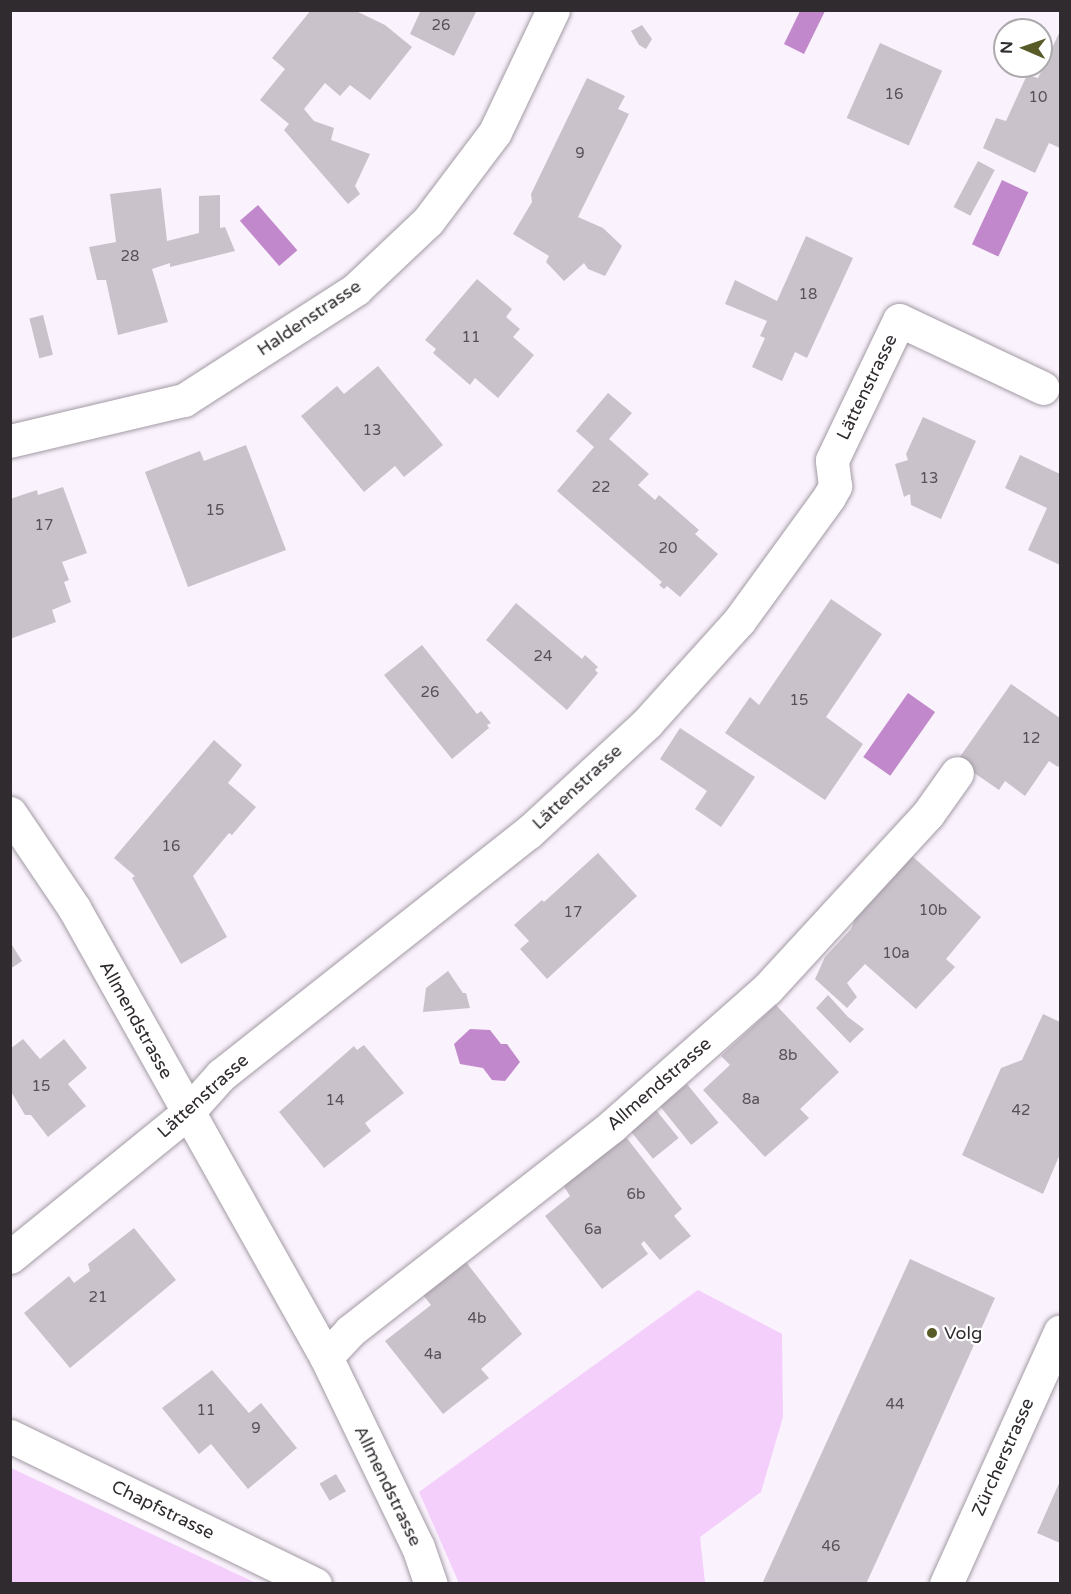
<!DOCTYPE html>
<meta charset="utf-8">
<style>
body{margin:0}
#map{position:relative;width:1071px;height:1594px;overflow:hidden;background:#faf2fc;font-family:"Varela Round",sans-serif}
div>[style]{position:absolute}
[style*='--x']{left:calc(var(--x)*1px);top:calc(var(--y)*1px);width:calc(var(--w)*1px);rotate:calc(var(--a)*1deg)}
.green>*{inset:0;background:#f4cffb}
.water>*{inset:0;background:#c189cb;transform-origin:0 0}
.building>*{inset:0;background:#cac2cb;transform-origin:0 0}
.roads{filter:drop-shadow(0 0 2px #a29aa4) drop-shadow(0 0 2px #a29aa4)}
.street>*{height:33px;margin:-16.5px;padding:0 16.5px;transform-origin:16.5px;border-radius:16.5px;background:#fff}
.secondary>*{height:33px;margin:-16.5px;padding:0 16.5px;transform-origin:16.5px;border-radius:16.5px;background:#fff}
.dots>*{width:16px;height:16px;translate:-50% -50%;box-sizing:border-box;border:3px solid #fff;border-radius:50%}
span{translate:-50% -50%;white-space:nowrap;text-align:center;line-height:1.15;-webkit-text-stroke:4.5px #fff;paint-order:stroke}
.number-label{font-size:15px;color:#565156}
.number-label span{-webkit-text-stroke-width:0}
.street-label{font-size:18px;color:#2f2b2f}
.poi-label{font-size:18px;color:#2f2b2f}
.left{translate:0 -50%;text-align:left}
.frame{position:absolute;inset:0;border:12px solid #2f2b2f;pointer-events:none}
.north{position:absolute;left:993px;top:18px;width:60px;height:60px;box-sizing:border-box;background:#fff;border:2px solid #acaaac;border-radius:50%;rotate:272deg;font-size:16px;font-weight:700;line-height:24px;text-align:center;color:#2f2b2f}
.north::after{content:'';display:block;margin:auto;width:21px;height:27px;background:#585a28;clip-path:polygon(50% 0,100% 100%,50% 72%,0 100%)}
</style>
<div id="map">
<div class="green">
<div style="clip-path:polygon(698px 1290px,782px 1334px,783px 1417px,761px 1492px,700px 1537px,705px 1583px,459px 1583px,419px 1492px)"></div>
<div style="clip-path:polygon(11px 1468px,173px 1544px,256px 1583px,11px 1583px)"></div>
</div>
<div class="water">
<div style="clip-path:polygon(800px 11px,825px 11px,804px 54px,784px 44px)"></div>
<div style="left:1002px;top:180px;width:29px;height:71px;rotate:25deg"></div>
<div style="left:258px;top:205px;width:60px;height:24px;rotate:49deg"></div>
<div style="left:908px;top:693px;width:33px;height:78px;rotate:35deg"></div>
<div style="clip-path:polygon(470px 1029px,490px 1030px,501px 1044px,507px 1044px,520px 1062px,505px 1081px,492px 1080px,483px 1068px,460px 1064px,454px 1044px)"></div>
</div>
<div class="building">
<div style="clip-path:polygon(311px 10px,354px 10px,385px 25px,412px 47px,370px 100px,350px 85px,340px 96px,325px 83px,304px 109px,314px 121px,334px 128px,331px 140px,370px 154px,355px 186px,360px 194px,348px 204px,284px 130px,289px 124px,260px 100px,285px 69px,272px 58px)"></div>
<div style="clip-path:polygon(421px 10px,477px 10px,454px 56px,410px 34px)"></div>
<div style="clip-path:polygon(642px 25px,652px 39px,646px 49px,639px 45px,631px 31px)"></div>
<div style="clip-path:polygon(1060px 31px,1060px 148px,1049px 143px,1035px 173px,983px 148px,996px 118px,1006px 121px,1027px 75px,1038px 78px)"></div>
<div style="left:880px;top:43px;width:68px;height:82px;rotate:24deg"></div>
<div style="clip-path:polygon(587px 78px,625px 96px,618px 109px,629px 114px,578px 217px,603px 228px,622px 246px,605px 276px,588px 269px,584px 263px,564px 281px,546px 262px,549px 256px,513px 234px,532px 202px,531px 194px)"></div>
<div style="left:978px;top:161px;width:19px;height:52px;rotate:28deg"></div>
<div style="clip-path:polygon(161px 188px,167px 241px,199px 233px,199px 196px,220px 195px,220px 228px,225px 227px,235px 251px,170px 267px,170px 263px,152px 269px,168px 322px,118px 335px,106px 280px,97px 280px,89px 247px,116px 242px,110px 194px)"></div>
<div style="clip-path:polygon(806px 236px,853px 258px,807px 358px,795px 352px,782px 381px,752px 367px,765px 338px,760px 336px,767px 321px,725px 304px,735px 280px,777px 301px)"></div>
<div style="clip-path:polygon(477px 279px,512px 309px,506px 317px,520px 329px,513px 337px,534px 355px,498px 398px,475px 378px,470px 385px,433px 353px,436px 349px,425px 340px)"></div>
<div style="left:43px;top:315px;width:41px;height:14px;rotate:76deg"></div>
<div style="clip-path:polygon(378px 366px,443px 445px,404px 477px,395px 466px,364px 492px,301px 416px,337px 386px,344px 394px)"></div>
<div style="clip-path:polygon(608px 393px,632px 413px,609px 439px,649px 474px,638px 485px,655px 500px,659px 495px,699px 530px,695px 534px,718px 554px,680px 597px,667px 586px,664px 589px,659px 585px,662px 582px,557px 491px,594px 447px,576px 431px)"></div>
<div style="clip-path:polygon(923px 417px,976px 441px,941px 519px,911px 505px,910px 494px,904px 497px,895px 464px,908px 460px,906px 454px)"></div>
<div style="clip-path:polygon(246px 445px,286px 550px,188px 587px,145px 472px,200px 451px,204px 461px)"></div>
<div style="clip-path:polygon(1020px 455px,1060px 474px,1060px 565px,1028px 550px,1047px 508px,1005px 488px)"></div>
<div style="clip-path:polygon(63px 487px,87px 553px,62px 562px,69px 580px,64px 582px,71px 602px,52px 610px,56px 622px,10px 639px,10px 499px,37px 490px,38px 495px)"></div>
<div style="clip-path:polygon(831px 599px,882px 634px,826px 717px,863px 744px,825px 800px,725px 733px,750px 697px,759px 705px)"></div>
<div style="clip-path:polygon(516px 603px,582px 659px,585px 655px,598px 667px,595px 670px,598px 673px,567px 710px,486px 640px)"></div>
<div style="clip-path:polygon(422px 645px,477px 714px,481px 711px,491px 723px,487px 725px,489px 728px,452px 759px,384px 675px)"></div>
<div style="clip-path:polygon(1011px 684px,1060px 718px,1060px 764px,1058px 767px,1049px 761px,1025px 796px,1005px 781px,999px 790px,957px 761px)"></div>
<div style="clip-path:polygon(680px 728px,755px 777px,721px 827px,695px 809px,707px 791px,660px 759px)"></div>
<div style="clip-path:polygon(214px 740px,242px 765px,228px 783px,256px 807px,232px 835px,229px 833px,193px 876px,227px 937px,181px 964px,132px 878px,135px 876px,114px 858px)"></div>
<div style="clip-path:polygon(598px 853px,637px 896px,547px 979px,520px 949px,529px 941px,514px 925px,542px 900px,544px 902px)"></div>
<div style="clip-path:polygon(912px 856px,981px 917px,946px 959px,955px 967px,916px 1009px,865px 964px,847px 983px,857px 997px,847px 1008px,815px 979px,825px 957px,851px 929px,856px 917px)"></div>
<div style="clip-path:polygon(10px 942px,22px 961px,10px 969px)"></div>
<div style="clip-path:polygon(448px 971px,463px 993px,466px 993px,470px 1008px,423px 1012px,426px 988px)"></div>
<div style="clip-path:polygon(828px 995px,848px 1017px,864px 1029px,850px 1043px,816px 1008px)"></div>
<div style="clip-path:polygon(776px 1005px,839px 1072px,800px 1109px,809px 1118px,765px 1157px,703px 1090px,730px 1065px,721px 1056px)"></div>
<div style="clip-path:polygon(1043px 1014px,1060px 1022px,1060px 1154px,1043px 1194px,962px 1155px,1001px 1068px,1022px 1060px)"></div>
<div style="clip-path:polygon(23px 1039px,40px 1059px,64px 1039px,87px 1068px,68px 1084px,86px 1106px,48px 1137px,31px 1115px,25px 1115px,10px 1090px,10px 1049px)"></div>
<div style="clip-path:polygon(364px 1045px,404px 1093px,365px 1123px,371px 1131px,324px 1168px,279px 1112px,354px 1046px,357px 1050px)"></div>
<div style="left:687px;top:1084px;width:50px;height:35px;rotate:51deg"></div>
<div style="left:656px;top:1110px;width:36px;height:33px;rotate:51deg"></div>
<div style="clip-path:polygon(626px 1137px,682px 1209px,674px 1216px,691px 1236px,660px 1260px,644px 1241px,641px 1244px,648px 1254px,602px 1289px,545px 1216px,570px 1196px,563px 1185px)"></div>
<div style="clip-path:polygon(134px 1228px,176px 1280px,70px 1368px,24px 1313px,69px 1276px,74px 1283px,90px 1271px,88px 1264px)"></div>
<div style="clip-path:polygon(910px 1259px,995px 1298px,899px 1512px,866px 1584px,762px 1584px)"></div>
<div style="clip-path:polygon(466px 1262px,522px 1334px,481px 1369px,489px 1378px,443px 1414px,385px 1341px,431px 1305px,423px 1295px)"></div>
<div style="clip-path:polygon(212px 1370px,249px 1413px,261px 1403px,297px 1448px,248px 1489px,211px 1444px,199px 1454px,162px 1408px)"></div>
<div style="left:336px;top:1474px;width:20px;height:19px;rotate:60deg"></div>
<div style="clip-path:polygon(1060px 1481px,1060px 1543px,1037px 1533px)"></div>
</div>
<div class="roads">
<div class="street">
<div style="--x:10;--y:441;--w:179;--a:-13.3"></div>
<div style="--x:184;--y:400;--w:205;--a:-32.8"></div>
<div style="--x:356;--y:289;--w:99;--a:-43.4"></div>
<div style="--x:428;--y:221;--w:111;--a:-53"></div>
<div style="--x:495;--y:132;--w:135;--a:-64.6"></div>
<div style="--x:10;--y:813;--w:115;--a:56"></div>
<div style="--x:74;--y:908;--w:515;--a:60.7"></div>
<div style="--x:326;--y:1357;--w:211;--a:64.2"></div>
<div style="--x:418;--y:1547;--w:39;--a:71"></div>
<div style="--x:10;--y:1257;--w:228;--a:-39.1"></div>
<div style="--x:187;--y:1113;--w:51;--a:-48.2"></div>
<div style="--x:221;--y:1075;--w:392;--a:-38.3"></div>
<div style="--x:529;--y:832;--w:161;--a:-42.7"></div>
<div style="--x:647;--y:723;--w:137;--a:-48"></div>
<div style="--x:739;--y:621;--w:153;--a:-54"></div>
<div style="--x:829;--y:497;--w:13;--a:-61"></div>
<div style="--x:835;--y:486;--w:26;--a:-97"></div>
<div style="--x:832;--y:460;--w:155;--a:-64.4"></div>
<div style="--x:899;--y:320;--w:159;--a:25.3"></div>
<div style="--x:326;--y:1357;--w:35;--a:-47"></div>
<div style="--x:350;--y:1331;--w:333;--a:-38"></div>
<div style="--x:612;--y:1126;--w:207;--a:-41.5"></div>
<div style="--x:767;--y:989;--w:238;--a:-47.4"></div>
<div style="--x:928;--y:814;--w:50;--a:-54.7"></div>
<div style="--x:10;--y:1436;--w:339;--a:25.9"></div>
</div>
<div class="secondary">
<div style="--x:946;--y:1584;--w:277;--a:-65.7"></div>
</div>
</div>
<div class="dots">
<div style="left:932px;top:1333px;background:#585a28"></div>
</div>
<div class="number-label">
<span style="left:441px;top:26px">26</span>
<span style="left:894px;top:95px">16</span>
<span style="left:1038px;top:98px">10</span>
<span style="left:580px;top:154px">9</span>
<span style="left:130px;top:257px">28</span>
<span style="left:808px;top:295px">18</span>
<span style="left:471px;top:338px">11</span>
<span style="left:372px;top:431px">13</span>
<span style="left:929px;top:479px">13</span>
<span style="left:601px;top:488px">22</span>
<span style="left:215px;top:511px">15</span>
<span style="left:44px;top:526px">17</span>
<span style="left:668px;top:549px">20</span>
<span style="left:543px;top:657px">24</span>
<span style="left:430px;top:693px">26</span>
<span style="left:799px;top:701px">15</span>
<span style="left:1031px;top:739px">12</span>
<span style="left:171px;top:847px">16</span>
<span style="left:933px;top:911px">10b</span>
<span style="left:573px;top:913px">17</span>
<span style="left:896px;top:954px">10a</span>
<span style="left:788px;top:1056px">8b</span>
<span style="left:41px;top:1087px">15</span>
<span style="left:751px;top:1100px">8a</span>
<span style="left:335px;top:1101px">14</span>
<span style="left:1021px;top:1111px">42</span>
<span style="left:636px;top:1195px">6b</span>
<span style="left:593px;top:1230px">6a</span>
<span style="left:98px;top:1298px">21</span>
<span style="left:477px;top:1319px">4b</span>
<span style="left:433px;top:1355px">4a</span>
<span style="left:895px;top:1405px">44</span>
<span style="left:206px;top:1411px">11</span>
<span style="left:256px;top:1429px">9</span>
<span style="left:831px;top:1547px">46</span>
</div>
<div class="street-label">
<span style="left:309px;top:318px;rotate:-34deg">Haldenstrasse</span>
<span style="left:867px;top:387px;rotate:-64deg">Lättenstrasse</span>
<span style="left:577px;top:787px;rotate:-43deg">Lättenstrasse</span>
<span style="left:136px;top:1020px;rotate:61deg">Allmendstrasse</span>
<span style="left:659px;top:1084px;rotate:-41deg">Allmendstrasse</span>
<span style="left:203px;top:1096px;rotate:-42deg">Lättenstrasse</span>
<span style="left:1003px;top:1457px;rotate:-66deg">Zürcherstrasse</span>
<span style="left:388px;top:1486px;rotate:64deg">Allmendstrasse</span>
<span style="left:163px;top:1510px;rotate:26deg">Chapfstrasse</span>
</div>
<div class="poi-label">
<span class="left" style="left:944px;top:1333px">Volg</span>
</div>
<div class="frame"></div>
<div class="north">N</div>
</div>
